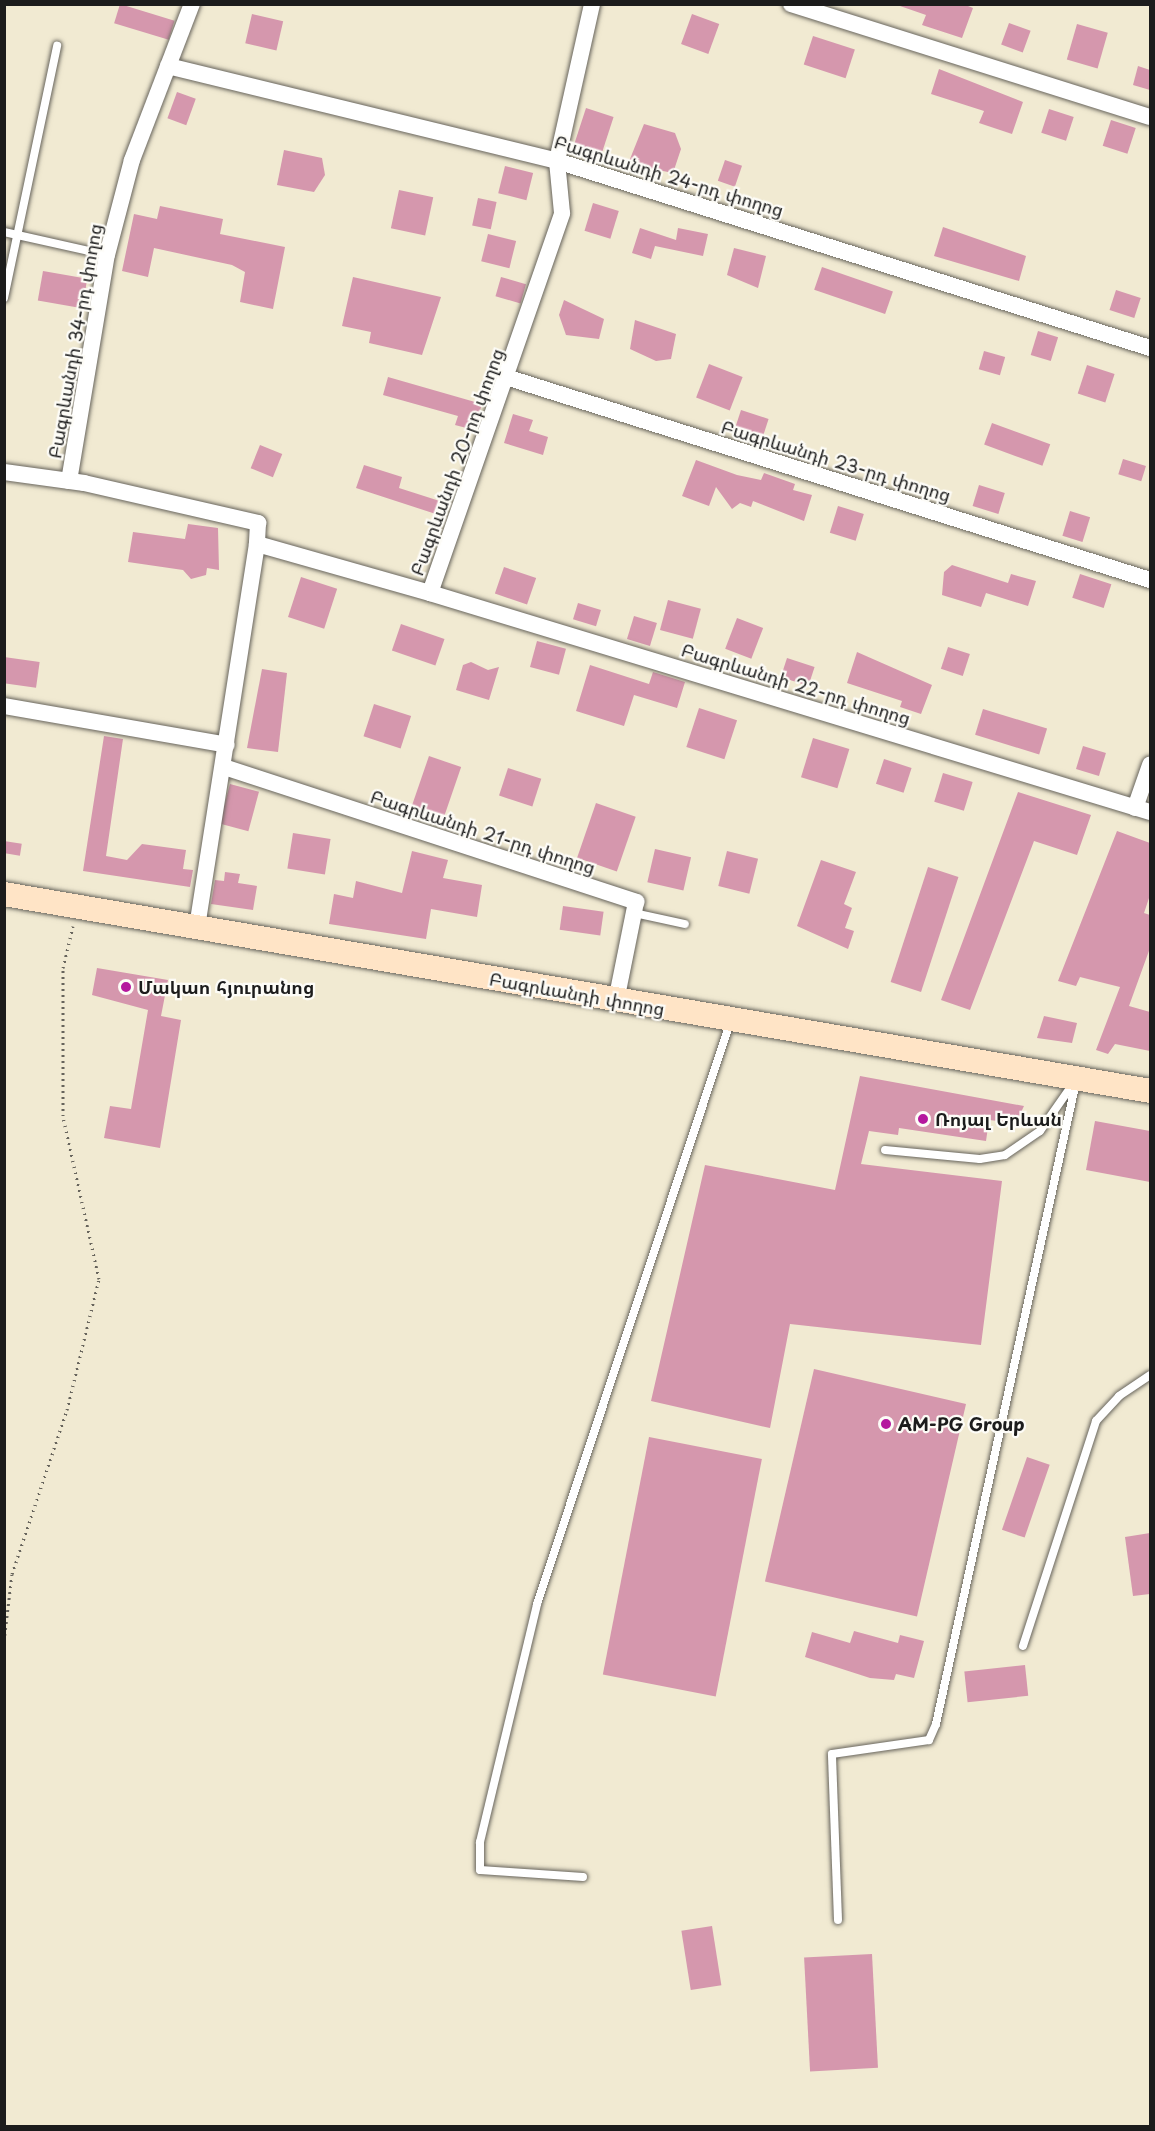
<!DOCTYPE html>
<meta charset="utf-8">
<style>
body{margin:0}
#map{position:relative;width:1155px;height:2131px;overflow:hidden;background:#f1ead2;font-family:"Playpen Sans","Noto Sans Armenian",sans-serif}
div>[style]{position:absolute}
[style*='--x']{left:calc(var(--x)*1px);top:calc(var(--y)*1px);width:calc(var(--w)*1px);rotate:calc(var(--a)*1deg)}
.building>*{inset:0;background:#d597ad;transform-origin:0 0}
.path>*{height:3px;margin-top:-1.5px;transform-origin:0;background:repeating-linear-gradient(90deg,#67645c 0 1.5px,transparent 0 6px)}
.roads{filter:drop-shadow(0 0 2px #67645c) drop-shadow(0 0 2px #67645c)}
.service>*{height:8px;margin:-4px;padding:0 4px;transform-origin:4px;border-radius:4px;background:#fff}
.minor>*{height:16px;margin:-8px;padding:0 8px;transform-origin:8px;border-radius:8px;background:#fff}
.secondary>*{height:24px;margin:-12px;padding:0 12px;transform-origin:12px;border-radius:12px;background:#ffe4c6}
.dots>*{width:16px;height:16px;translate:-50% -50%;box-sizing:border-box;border:3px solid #fdfcf7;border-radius:50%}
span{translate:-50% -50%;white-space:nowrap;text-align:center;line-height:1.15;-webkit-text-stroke:4.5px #fdfcf7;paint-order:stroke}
.street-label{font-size:18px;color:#1c1c1c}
.poi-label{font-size:18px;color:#1c1c1c;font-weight:700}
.left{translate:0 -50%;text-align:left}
.frame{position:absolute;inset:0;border:6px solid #1c1c1c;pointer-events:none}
</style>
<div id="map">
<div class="building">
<div style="left:120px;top:4px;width:57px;height:20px;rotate:17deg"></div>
<div style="clip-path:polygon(963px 4px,973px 8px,962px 38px,922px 25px,926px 15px,900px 6px)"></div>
<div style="left:252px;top:14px;width:32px;height:30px;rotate:13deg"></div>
<div style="left:692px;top:14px;width:29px;height:32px;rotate:20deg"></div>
<div style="left:1009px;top:23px;width:23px;height:23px;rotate:20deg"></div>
<div style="left:1077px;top:24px;width:32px;height:37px;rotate:16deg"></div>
<div style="left:813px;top:36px;width:44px;height:30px;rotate:18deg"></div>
<div style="clip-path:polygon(1138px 66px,1150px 70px,1150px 90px,1133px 85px)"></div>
<div style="clip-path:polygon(939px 69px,1023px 102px,1012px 134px,979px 123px,984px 111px,931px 94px)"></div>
<div style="left:177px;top:92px;width:20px;height:28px;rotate:20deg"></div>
<div style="left:586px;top:108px;width:29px;height:40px;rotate:18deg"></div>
<div style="left:1049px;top:109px;width:26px;height:25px;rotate:18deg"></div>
<div style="left:1111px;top:120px;width:26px;height:27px;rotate:18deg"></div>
<div style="clip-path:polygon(644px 124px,675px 133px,681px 149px,673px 173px,628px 164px)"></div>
<div style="clip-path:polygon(284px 150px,322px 158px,325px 175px,314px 192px,277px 185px)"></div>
<div style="left:725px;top:160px;width:18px;height:22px;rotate:19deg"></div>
<div style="left:505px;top:166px;width:29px;height:28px;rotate:14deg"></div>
<div style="left:399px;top:190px;width:35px;height:39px;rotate:12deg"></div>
<div style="left:478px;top:198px;width:19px;height:28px;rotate:12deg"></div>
<div style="left:593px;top:203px;width:27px;height:29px;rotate:17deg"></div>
<div style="clip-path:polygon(160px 206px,223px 219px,220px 234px,285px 247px,273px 309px,240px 302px,245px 272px,232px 265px,154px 248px,148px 277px,122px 271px,134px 214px,157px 219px)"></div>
<div style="clip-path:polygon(943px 227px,1026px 256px,1019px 281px,934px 256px)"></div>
<div style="clip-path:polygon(640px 228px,676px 240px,678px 228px,708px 234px,703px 256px,655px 246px,651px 259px,632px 253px)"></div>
<div style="left:488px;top:234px;width:29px;height:28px;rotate:14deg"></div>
<div style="clip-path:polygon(734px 248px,766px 256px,758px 288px,727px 275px)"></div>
<div style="left:822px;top:267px;width:75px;height:24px;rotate:19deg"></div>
<div style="left:43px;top:271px;width:45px;height:30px;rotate:10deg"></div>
<div style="clip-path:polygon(353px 277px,441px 297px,422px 355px,369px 343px,371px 332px,342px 326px)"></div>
<div style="left:501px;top:277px;width:26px;height:20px;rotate:16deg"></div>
<div style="left:1116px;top:290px;width:26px;height:21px;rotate:18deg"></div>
<div style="clip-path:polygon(564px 300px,604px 319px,599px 339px,566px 335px,559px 315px)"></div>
<div style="clip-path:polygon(635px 320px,676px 334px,671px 359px,656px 361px,630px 349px)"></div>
<div style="left:1038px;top:331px;width:21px;height:25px;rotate:17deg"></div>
<div style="left:984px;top:351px;width:22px;height:19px;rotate:16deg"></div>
<div style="left:709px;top:364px;width:36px;height:36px;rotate:21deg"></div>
<div style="left:1087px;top:365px;width:29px;height:30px;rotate:18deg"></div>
<div style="clip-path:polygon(388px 377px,482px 404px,474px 430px,455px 425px,458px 416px,383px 395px)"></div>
<div style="left:741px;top:410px;width:29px;height:23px;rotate:18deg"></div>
<div style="clip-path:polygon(513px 414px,533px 420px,529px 431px,548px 437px,543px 455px,504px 443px)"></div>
<div style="left:992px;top:423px;width:62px;height:23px;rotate:20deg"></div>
<div style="left:260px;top:445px;width:24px;height:25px;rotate:22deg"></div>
<div style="left:1123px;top:459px;width:24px;height:16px;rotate:17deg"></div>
<div style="clip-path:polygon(696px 460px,737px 475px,761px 480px,764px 473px,795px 484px,793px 490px,812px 495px,804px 521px,753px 501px,751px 507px,740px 503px,732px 509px,716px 487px,709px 506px,682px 496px)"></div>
<div style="clip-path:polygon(364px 465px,402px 477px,399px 488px,449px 504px,445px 517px,356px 488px)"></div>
<div style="left:979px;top:485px;width:27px;height:22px;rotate:17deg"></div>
<div style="left:838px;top:506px;width:27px;height:28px;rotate:17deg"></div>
<div style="left:1070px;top:511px;width:21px;height:26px;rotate:17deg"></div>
<div style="clip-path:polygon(188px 524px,218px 528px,219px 570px,207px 568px,206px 575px,191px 579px,183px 570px,128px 562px,133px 532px,185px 539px)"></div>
<div style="clip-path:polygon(952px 565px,1008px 583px,1011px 574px,1036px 581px,1028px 606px,986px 593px,981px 607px,942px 595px,944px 572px)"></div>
<div style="left:504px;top:567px;width:34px;height:28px;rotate:19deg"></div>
<div style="left:1080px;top:574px;width:33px;height:25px;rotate:18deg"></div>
<div style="left:301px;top:577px;width:38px;height:42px;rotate:18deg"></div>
<div style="left:668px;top:600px;width:34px;height:31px;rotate:15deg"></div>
<div style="left:578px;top:603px;width:24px;height:17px;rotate:17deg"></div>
<div style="left:634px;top:616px;width:24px;height:24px;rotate:17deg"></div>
<div style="left:737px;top:618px;width:28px;height:33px;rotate:21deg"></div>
<div style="left:401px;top:624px;width:46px;height:28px;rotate:19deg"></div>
<div style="left:537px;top:641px;width:30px;height:27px;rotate:15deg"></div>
<div style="left:948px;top:647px;width:23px;height:23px;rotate:18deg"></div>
<div style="clip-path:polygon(857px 652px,932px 685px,921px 714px,900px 707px,902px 701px,847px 683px)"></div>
<div style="left:4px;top:657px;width:36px;height:26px;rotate:8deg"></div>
<div style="left:787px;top:658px;width:29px;height:20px;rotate:18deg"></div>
<div style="clip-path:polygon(471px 662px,488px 670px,499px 667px,489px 700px,456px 690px,463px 665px)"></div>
<div style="clip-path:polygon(590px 665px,649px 684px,653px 672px,685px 682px,677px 708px,634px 695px,624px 726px,576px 711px)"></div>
<div style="clip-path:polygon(262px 669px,287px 673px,278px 752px,247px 748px)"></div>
<div style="left:374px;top:704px;width:39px;height:34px;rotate:18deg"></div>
<div style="left:699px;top:708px;width:40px;height:41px;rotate:18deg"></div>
<div style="left:983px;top:709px;width:67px;height:27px;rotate:17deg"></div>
<div style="clip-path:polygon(104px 736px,123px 739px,106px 856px,127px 860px,142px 844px,186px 850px,183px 869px,193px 870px,190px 887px,83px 871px)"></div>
<div style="left:813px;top:738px;width:38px;height:41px;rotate:17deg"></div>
<div style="left:1083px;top:746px;width:24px;height:24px;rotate:17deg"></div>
<div style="left:429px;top:756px;width:34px;height:52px;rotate:19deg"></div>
<div style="left:884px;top:759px;width:29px;height:26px;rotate:18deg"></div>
<div style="left:508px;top:768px;width:35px;height:29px;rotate:18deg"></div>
<div style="left:943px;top:773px;width:31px;height:30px;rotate:17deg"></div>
<div style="left:230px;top:784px;width:30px;height:41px;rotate:15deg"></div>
<div style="clip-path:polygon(1018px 792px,1091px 815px,1077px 855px,1034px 841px,970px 1010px,941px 1000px)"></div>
<div style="left:596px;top:803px;width:42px;height:58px;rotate:19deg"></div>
<div style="clip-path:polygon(1117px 831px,1150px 843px,1150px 895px,1144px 913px,1150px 915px,1150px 948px,1129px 1006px,1150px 1012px,1150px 1051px,1115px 1044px,1108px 1054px,1096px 1050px,1120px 987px,1080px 977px,1076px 986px,1058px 981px)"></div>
<div style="left:293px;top:833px;width:38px;height:36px;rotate:9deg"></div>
<div style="left:4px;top:841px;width:18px;height:12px;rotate:9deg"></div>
<div style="left:655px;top:849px;width:37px;height:34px;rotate:13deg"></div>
<div style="clip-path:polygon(412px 851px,448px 860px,443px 878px,482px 885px,477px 917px,431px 909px,426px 939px,329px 924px,334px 894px,353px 898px,356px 881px,402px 893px)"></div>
<div style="left:727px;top:851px;width:32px;height:36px;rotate:14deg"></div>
<div style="clip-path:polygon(821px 860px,856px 872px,844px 904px,852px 908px,845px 928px,854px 931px,848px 949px,797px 926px)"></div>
<div style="left:928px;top:867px;width:32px;height:121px;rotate:18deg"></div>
<div style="clip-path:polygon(225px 872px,240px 874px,238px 883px,257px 886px,253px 910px,211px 904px,215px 880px,224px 881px)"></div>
<div style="left:563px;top:906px;width:41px;height:24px;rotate:8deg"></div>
<div style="clip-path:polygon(97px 968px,168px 980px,161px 1016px,181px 1020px,160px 1148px,104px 1138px,110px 1106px,131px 1109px,148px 1010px,92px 995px)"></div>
<div style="clip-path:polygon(1044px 1016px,1077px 1023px,1072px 1043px,1037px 1038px)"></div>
<div style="clip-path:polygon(860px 1076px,1024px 1106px,1016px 1123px,989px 1120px,986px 1141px,899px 1128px,898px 1135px,869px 1131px,861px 1164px,1002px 1181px,981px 1345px,790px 1324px,770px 1428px,651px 1401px,705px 1165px,835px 1190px)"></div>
<div style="clip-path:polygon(1095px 1121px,1150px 1131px,1150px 1182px,1086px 1170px)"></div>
<div style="left:814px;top:1369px;width:156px;height:218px;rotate:13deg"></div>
<div style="left:649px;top:1437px;width:115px;height:242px;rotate:11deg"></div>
<div style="left:1027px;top:1457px;width:24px;height:77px;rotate:19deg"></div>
<div style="clip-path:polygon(1150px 1533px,1150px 1594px,1133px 1596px,1125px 1537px)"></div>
<div style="clip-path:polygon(854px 1631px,898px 1643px,900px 1635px,924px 1641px,914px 1678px,896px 1674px,894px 1680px,870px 1678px,805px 1657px,812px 1632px,850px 1643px)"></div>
<div style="left:1025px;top:1665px;width:31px;height:61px;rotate:84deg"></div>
<div style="left:712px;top:1926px;width:60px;height:31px;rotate:81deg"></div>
<div style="left:872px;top:1954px;width:114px;height:68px;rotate:87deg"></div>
</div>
<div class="path">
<div style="--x:4;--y:1641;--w:67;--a:-83.2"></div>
<div style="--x:12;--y:1574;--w:173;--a:-71.5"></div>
<div style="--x:67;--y:1410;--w:135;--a:-76.3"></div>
<div style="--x:99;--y:1279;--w:167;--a:-102.5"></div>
<div style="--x:63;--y:1116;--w:148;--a:-90"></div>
<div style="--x:63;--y:968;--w:43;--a:-76.6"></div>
</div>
<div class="roads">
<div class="service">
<div style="--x:4;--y:232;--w:106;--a:12.6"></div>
<div style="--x:4;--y:298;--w:258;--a:-78.1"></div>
<div style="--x:634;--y:913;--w:52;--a:12.2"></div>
<div style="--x:885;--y:1150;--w:95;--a:5.4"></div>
<div style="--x:980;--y:1159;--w:25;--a:-9"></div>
<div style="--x:1005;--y:1155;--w:42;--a:-34.4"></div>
<div style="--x:1040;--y:1131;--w:61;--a:-55"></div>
<div style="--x:1023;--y:1646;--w:237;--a:-72"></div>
<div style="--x:1096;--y:1421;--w:34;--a:-47"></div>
<div style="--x:1119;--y:1396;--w:37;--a:-34"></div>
<div style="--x:583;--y:1877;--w:103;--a:-176.1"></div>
<div style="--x:480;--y:1870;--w:28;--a:-90"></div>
<div style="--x:480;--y:1842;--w:245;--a:-76.5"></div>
<div style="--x:537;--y:1604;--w:615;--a:-71.62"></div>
<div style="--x:838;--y:1920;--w:166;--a:-92.1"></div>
<div style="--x:832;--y:1754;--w:98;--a:-8.2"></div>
<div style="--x:929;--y:1740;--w:17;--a:-66"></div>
<div style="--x:936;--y:1724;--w:657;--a:-77.7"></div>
</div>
<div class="minor">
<div style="--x:791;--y:4;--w:376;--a:17.5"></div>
<div style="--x:168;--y:66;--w:400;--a:13.7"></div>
<div style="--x:557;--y:161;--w:622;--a:17.5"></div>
<div style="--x:509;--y:378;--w:672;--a:17.49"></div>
<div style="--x:4;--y:472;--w:81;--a:7.8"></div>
<div style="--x:84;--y:483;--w:179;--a:12.9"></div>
<div style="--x:258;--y:523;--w:21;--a:93"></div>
<div style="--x:69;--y:481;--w:229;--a:-80.5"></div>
<div style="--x:107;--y:255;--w:98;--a:-75.3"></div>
<div style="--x:132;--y:160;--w:167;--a:-69"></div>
<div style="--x:430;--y:593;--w:753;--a:16.92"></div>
<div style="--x:4;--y:706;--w:226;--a:9.9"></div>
<div style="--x:224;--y:767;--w:434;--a:18.1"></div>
<div style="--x:636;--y:902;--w:101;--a:101.4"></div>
<div style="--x:1135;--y:808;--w:46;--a:-70.8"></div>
<div style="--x:197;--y:927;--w:388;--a:-81.1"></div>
<div style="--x:257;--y:544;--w:180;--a:15.8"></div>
<div style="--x:430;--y:593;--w:402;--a:-70.8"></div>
<div style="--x:562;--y:213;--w:52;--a:-95.5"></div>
<div style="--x:557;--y:161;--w:161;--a:-77.4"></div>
</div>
<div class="secondary">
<div style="--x:4;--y:894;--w:1163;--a:9.75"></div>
</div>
</div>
<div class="dots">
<div style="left:126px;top:987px;background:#b5179e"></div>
<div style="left:923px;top:1119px;background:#b5179e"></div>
<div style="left:886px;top:1424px;background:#b5179e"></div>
</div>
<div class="street-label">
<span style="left:669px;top:176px;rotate:17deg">Բագրևանդի 24-րդ փողոց</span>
<span style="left:75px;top:341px;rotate:-80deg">Բագրևանդի 34-րդ փողոց</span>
<span style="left:836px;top:461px;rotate:17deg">Բագրևանդի 23-րդ փողոց</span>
<span style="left:457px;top:462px;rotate:-70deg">Բագրևանդի 20-րդ փողոց</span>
<span style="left:796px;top:684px;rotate:17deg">Բագրևանդի 22-րդ փողոց</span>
<span style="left:483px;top:832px;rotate:18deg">Բագրևանդի 21-րդ փողոց</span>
<span style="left:577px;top:994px;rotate:10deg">Բագրևանդի փողոց</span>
</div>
<div class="poi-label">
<span class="left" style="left:138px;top:987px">Մակաո հյուրանոց</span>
<span class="left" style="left:935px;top:1119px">Ռոյալ Երևան</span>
<span class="left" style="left:898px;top:1424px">AM-PG Group</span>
</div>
<div class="frame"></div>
</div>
